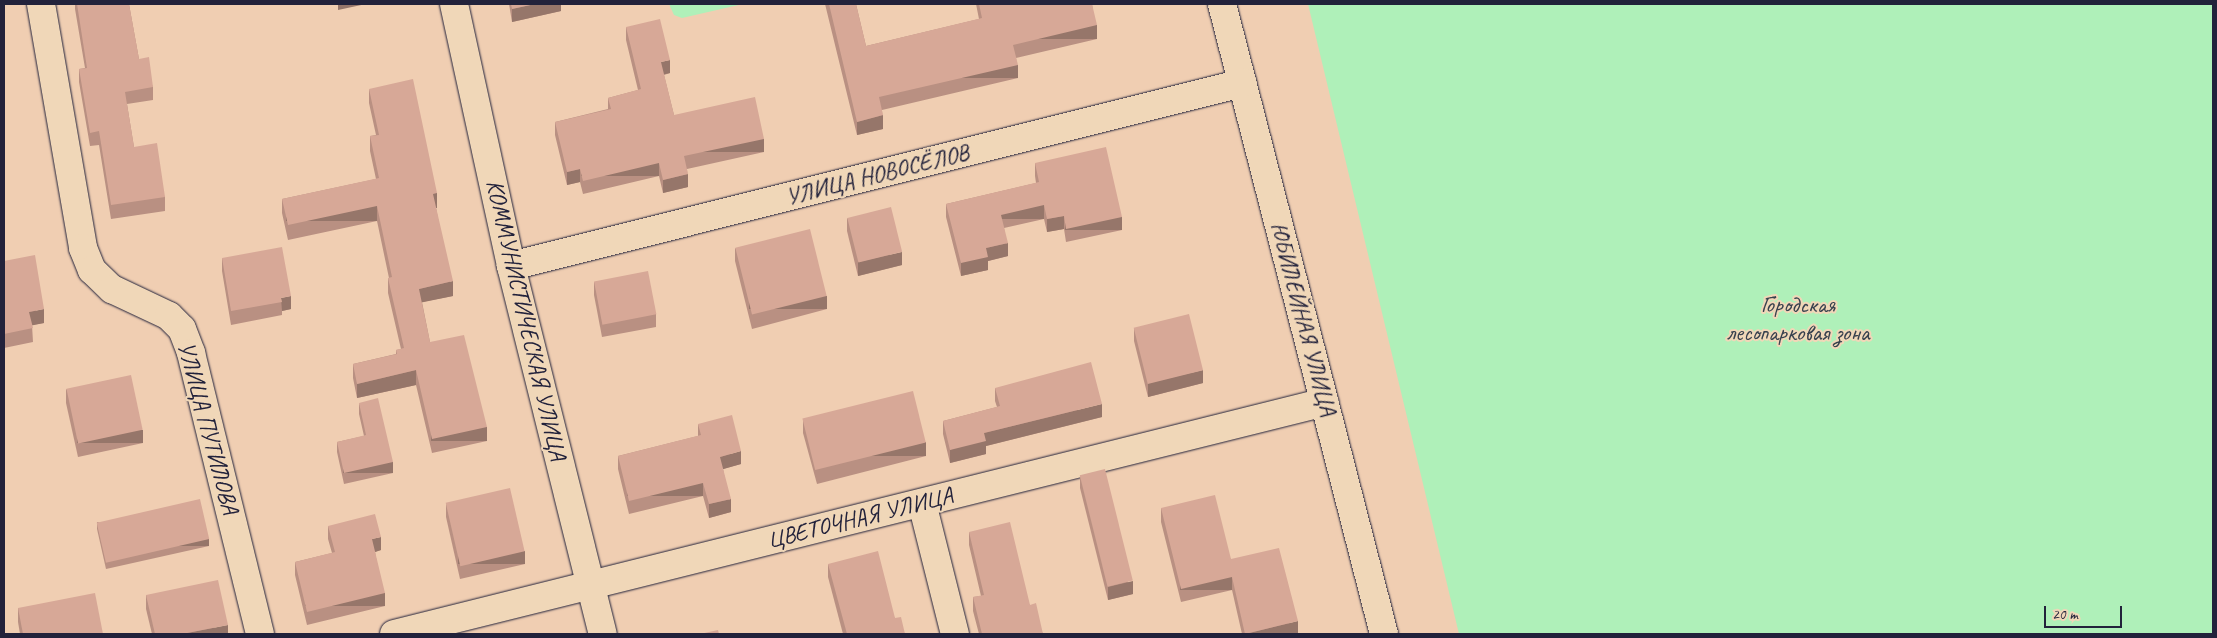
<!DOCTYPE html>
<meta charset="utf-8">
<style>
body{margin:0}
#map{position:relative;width:2217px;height:638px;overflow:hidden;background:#f0ceb2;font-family:Caveat,sans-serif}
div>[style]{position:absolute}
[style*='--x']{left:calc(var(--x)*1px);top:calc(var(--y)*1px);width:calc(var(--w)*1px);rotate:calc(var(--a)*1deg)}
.green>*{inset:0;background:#aff0b9}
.roads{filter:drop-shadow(0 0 1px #22223b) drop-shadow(0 0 1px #22223b)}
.minor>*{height:28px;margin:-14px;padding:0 14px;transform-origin:14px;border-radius:14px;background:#f0d7b8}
.wall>*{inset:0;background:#b99082}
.shaded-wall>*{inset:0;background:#96766a;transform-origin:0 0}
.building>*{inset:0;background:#d7a897;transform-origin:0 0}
span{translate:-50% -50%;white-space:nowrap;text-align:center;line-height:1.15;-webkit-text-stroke:4px #f0d7b8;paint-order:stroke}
.street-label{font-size:24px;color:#22223b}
.park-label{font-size:24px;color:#37414e}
.frame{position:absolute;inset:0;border:5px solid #22223b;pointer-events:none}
.scale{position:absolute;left:2044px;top:606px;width:78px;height:22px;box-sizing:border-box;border:2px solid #22223b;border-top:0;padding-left:6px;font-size:15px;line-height:18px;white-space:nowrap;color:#22223b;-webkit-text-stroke:4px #f0d7b8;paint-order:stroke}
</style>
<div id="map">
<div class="green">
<div style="clip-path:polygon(669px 4px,743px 4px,682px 18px,674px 15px)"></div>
<div style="clip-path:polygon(1308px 4px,2213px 4px,2213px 634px,1459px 634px)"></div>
</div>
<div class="roads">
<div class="minor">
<div style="--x:41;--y:4;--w:248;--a:80.2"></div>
<div style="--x:83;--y:248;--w:24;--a:68"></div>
<div style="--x:92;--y:270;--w:28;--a:44"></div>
<div style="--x:112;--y:289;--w:63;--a:25.3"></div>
<div style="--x:169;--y:316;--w:18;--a:45"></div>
<div style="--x:182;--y:329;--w:26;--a:69"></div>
<div style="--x:191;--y:353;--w:289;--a:76.2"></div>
<div style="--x:454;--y:4;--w:268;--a:77.7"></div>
<div style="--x:511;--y:266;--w:379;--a:76"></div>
<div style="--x:1222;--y:4;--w:650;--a:75.58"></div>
<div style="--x:511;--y:266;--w:754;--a:-14.05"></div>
<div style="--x:922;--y:503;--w:135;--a:75.9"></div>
<div style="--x:394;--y:634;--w:959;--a:-13.99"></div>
</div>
</div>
<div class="wall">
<div style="clip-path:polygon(75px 4px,129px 4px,139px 59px,153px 87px,153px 100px,127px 104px,134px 147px,165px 197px,165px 211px,111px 219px,99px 145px,90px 146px,79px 82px,79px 69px,85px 68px,75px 9px)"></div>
<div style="clip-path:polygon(509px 4px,561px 4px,561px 11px,512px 22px)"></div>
<div style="clip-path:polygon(825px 4px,856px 4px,866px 46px,979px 19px,976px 4px,1092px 4px,1097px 39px,1016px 58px,1018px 78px,882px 110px,883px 129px,857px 135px)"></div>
<div style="clip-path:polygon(626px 27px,670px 73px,664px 75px,674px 115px,764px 152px,687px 169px,688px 187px,663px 193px,659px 176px,583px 194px,580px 182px,567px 185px,555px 135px,555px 122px,608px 109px,608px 98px,638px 90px,626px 40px)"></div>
<div style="clip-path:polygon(369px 89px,437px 208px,436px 208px,453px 296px,422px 302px,430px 342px,487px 441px,432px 453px,416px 385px,357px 398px,353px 378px,353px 364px,396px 354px,396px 350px,401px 349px,388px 293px,388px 278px,389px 278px,377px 221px,288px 240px,282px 213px,282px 199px,376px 179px,370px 151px,370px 136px,376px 135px,369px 103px)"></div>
<div style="clip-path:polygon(1035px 163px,1122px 230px,1066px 242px,1064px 229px,1047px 232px,1044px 219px,1004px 228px,1008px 256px,988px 261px,988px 270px,961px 276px,946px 217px,946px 204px,1036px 183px,1035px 176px)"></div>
<div style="clip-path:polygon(847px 218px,902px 265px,858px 276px,847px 231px)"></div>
<div style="clip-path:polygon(735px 248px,827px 309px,752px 329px,735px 261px)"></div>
<div style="clip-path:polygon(222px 258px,291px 309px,282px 311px,282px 315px,231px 325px,222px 271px)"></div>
<div style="clip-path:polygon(4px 261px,44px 323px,32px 325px,33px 342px,4px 348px)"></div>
<div style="clip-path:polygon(594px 282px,656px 314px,656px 327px,602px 337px,594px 295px)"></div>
<div style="clip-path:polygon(1134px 328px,1203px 383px,1148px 397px,1134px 341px)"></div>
<div style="clip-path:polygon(995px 388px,1102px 417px,986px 446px,986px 454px,950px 463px,943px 434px,943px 421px,997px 407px,995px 401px)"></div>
<div style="clip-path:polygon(66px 389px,143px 443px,78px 457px,66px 403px)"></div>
<div style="clip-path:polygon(359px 403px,393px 473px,344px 484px,337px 452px,337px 442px,364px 436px,359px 414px)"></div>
<div style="clip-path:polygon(803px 420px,926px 456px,817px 484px,803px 433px)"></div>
<div style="clip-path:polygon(698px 424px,741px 464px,723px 469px,731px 512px,709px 518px,703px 496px,629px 514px,618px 469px,618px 456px,698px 436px)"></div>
<div style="clip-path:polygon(1080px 475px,1133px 594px,1108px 600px,1080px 488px)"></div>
<div style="clip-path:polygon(446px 504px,525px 564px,460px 579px,446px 517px)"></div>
<div style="clip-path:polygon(1161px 508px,1231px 559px,1298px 634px,1242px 634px,1232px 590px,1181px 602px,1161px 522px)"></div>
<div style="clip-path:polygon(97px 522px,209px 546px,106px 569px,97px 529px)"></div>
<div style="clip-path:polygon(328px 526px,381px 550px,375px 552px,385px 606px,307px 625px,295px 575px,295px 562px,332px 553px,328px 539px)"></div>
<div style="clip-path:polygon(969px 532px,1030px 605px,1043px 634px,979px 634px,973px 611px,973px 597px,981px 596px,969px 545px)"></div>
<div style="clip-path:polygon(828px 564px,895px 618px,905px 634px,843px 634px,828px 577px)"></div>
<div style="clip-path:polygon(146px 595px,228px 634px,152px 634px,146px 609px)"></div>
<div style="clip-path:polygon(18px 608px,103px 634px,20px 634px,18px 622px)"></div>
</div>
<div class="shaded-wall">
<div style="clip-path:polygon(338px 4px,366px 4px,338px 10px)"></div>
<div style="clip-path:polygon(535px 4px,561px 4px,561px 11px,512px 22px,512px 9px)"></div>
<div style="left:1097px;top:25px;width:14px;height:86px;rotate:90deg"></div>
<div style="clip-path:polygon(670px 60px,670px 73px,661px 75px,661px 62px)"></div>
<div style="left:1018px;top:65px;width:13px;height:143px;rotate:90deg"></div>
<div style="clip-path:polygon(883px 115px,883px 129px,857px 135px,857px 122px)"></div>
<div style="left:764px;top:139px;width:13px;height:82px;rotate:90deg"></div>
<div style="left:659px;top:163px;width:13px;height:78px;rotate:90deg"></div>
<div style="clip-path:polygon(580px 169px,580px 182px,567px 185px,567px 172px)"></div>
<div style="clip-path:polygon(688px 174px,688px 187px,663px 193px,663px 180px)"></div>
<div style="left:437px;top:193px;width:15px;height:4px;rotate:90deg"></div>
<div style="left:1044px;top:205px;width:14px;height:44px;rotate:90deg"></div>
<div style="left:377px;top:206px;width:15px;height:91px;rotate:90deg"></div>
<div style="clip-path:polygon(1064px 216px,1064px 229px,1047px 232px,1047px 219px)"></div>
<div style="left:1122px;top:217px;width:13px;height:57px;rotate:90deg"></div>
<div style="clip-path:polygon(1008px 243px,1008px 256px,988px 261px,988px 270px,961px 276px,961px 263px,986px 248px)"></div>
<div style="clip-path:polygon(902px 252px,902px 265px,858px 276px,858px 262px)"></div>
<div style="clip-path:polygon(453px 281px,453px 296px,419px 303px,419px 289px)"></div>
<div style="clip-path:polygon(291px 296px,291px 309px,282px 311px,281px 298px)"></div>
<div style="left:827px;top:296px;width:13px;height:78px;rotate:90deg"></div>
<div style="clip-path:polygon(44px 309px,44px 323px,29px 326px,29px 312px)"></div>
<div style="clip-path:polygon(416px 370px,416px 385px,357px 398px,357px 384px)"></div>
<div style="clip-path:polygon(1203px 370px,1203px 383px,1148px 397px,1148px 383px)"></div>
<div style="clip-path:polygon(1102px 404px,1102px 417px,986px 446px,986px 454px,950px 463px,950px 450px,984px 433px)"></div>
<div style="left:487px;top:427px;width:14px;height:56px;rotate:90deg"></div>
<div style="left:143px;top:430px;width:13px;height:66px;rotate:90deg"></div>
<div style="left:926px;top:442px;width:14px;height:113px;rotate:90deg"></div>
<div style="clip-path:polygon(741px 451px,741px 464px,720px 470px,720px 457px)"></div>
<div style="left:393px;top:462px;width:11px;height:50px;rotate:90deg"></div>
<div style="left:703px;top:483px;width:13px;height:76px;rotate:90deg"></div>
<div style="clip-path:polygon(731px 499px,731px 512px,709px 518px,709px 504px)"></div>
<div style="clip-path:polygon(381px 537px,381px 550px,372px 553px,372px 539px)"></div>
<div style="left:209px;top:539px;width:7px;height:106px;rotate:90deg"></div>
<div style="left:525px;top:551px;width:13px;height:67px;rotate:90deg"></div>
<div style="left:1232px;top:577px;width:13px;height:52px;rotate:90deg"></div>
<div style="clip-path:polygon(1133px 581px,1133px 594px,1108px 600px,1108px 587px)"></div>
<div style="left:385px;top:593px;width:13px;height:80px;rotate:90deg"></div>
<div style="clip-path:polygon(1298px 621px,1298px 634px,1245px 634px)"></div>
<div style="clip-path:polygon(228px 625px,228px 634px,182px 634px)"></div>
</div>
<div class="building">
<div style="clip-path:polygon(77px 4px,129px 4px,139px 59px,149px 57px,153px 87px,125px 92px,134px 147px,157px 143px,165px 197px,111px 205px,99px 131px,90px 133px,79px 69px,87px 68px)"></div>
<div style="clip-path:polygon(511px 4px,535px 4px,512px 9px)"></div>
<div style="clip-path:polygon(829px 4px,856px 4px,866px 46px,982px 18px,979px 4px,1092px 4px,1097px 25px,1013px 45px,1018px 65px,879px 97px,883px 115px,857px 122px)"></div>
<div style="clip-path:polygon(660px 19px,670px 60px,661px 62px,674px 115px,755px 97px,764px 139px,684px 156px,688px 174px,663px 180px,659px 163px,583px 181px,580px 169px,567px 172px,555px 122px,611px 109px,608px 98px,641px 89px,626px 27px)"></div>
<div style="clip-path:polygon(413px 79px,437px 193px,433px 194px,453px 281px,419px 289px,430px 342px,464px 335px,487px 427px,432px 439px,416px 370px,357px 384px,353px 364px,397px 354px,396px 350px,404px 348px,388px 278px,392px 277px,377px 206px,288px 225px,282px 199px,379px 178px,370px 136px,379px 135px,369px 89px)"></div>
<div style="clip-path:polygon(1106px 147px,1122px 217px,1066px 229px,1064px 216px,1047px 219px,1044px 205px,1001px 215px,1008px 243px,986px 248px,988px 257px,961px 263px,946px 204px,1039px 182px,1035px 163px)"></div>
<div style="left:891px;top:207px;width:46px;height:45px;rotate:76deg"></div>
<div style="left:810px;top:229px;width:69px;height:77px;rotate:76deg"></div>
<div style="clip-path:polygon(282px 247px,291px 296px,281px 298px,282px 302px,231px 311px,222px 258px)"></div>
<div style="clip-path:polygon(35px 255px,44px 309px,29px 312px,33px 328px,4px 334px,4px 261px)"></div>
<div style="left:648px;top:271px;width:44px;height:55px;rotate:79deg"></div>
<div style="left:1189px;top:314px;width:58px;height:57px;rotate:76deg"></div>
<div style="clip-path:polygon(1091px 362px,1102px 404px,984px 433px,986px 441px,950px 450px,943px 421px,1000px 406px,995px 388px)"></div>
<div style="left:131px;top:375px;width:56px;height:66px;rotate:78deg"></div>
<div style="left:913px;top:391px;width:53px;height:114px;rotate:76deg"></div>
<div style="clip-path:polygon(378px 398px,393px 462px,344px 473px,337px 442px,366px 435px,359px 403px)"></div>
<div style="clip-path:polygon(732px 415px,741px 451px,720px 457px,731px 499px,709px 504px,703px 483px,629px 501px,618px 456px,701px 435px,698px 424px)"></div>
<div style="left:1105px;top:469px;width:115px;height:26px;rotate:76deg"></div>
<div style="left:510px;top:488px;width:65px;height:66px;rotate:77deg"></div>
<div style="clip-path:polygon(1215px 495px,1231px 559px,1279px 548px,1298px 621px,1245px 634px,1232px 577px,1181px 589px,1161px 508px)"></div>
<div style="left:200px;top:499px;width:41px;height:106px;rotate:77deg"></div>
<div style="clip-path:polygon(375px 514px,381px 537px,372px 539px,385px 593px,307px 612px,295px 562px,335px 552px,328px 526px)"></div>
<div style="clip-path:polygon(1010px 522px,1030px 605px,1036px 603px,1043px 634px,982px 634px,973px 597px,984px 595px,969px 532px)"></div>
<div style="clip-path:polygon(878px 551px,895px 618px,901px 617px,905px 634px,847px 634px,828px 564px)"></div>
<div style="clip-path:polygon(218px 580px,228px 625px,182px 634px,155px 634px,146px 595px)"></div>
<div style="clip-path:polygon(95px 593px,103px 634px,23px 634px,18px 608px)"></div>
<div style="clip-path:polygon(718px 630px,719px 634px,700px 634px)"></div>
</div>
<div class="street-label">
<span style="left:877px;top:175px;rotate:-14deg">УЛИЦА НОВОСЁЛОВ</span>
<span style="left:1303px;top:319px;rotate:75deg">ЮБИЛЕЙНАЯ УЛИЦА</span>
<span style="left:526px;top:320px;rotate:77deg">КОММУНИСТИЧЕСКАЯ УЛИЦА</span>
<span style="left:208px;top:428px;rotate:75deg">УЛИЦА ПУТИЛОВА</span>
<span style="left:860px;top:518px;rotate:-14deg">ЦВЕТОЧНАЯ УЛИЦА</span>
</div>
<div class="park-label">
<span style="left:1798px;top:319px">Городская<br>лесопарковая зона</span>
</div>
<div class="frame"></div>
<div class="scale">20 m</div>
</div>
